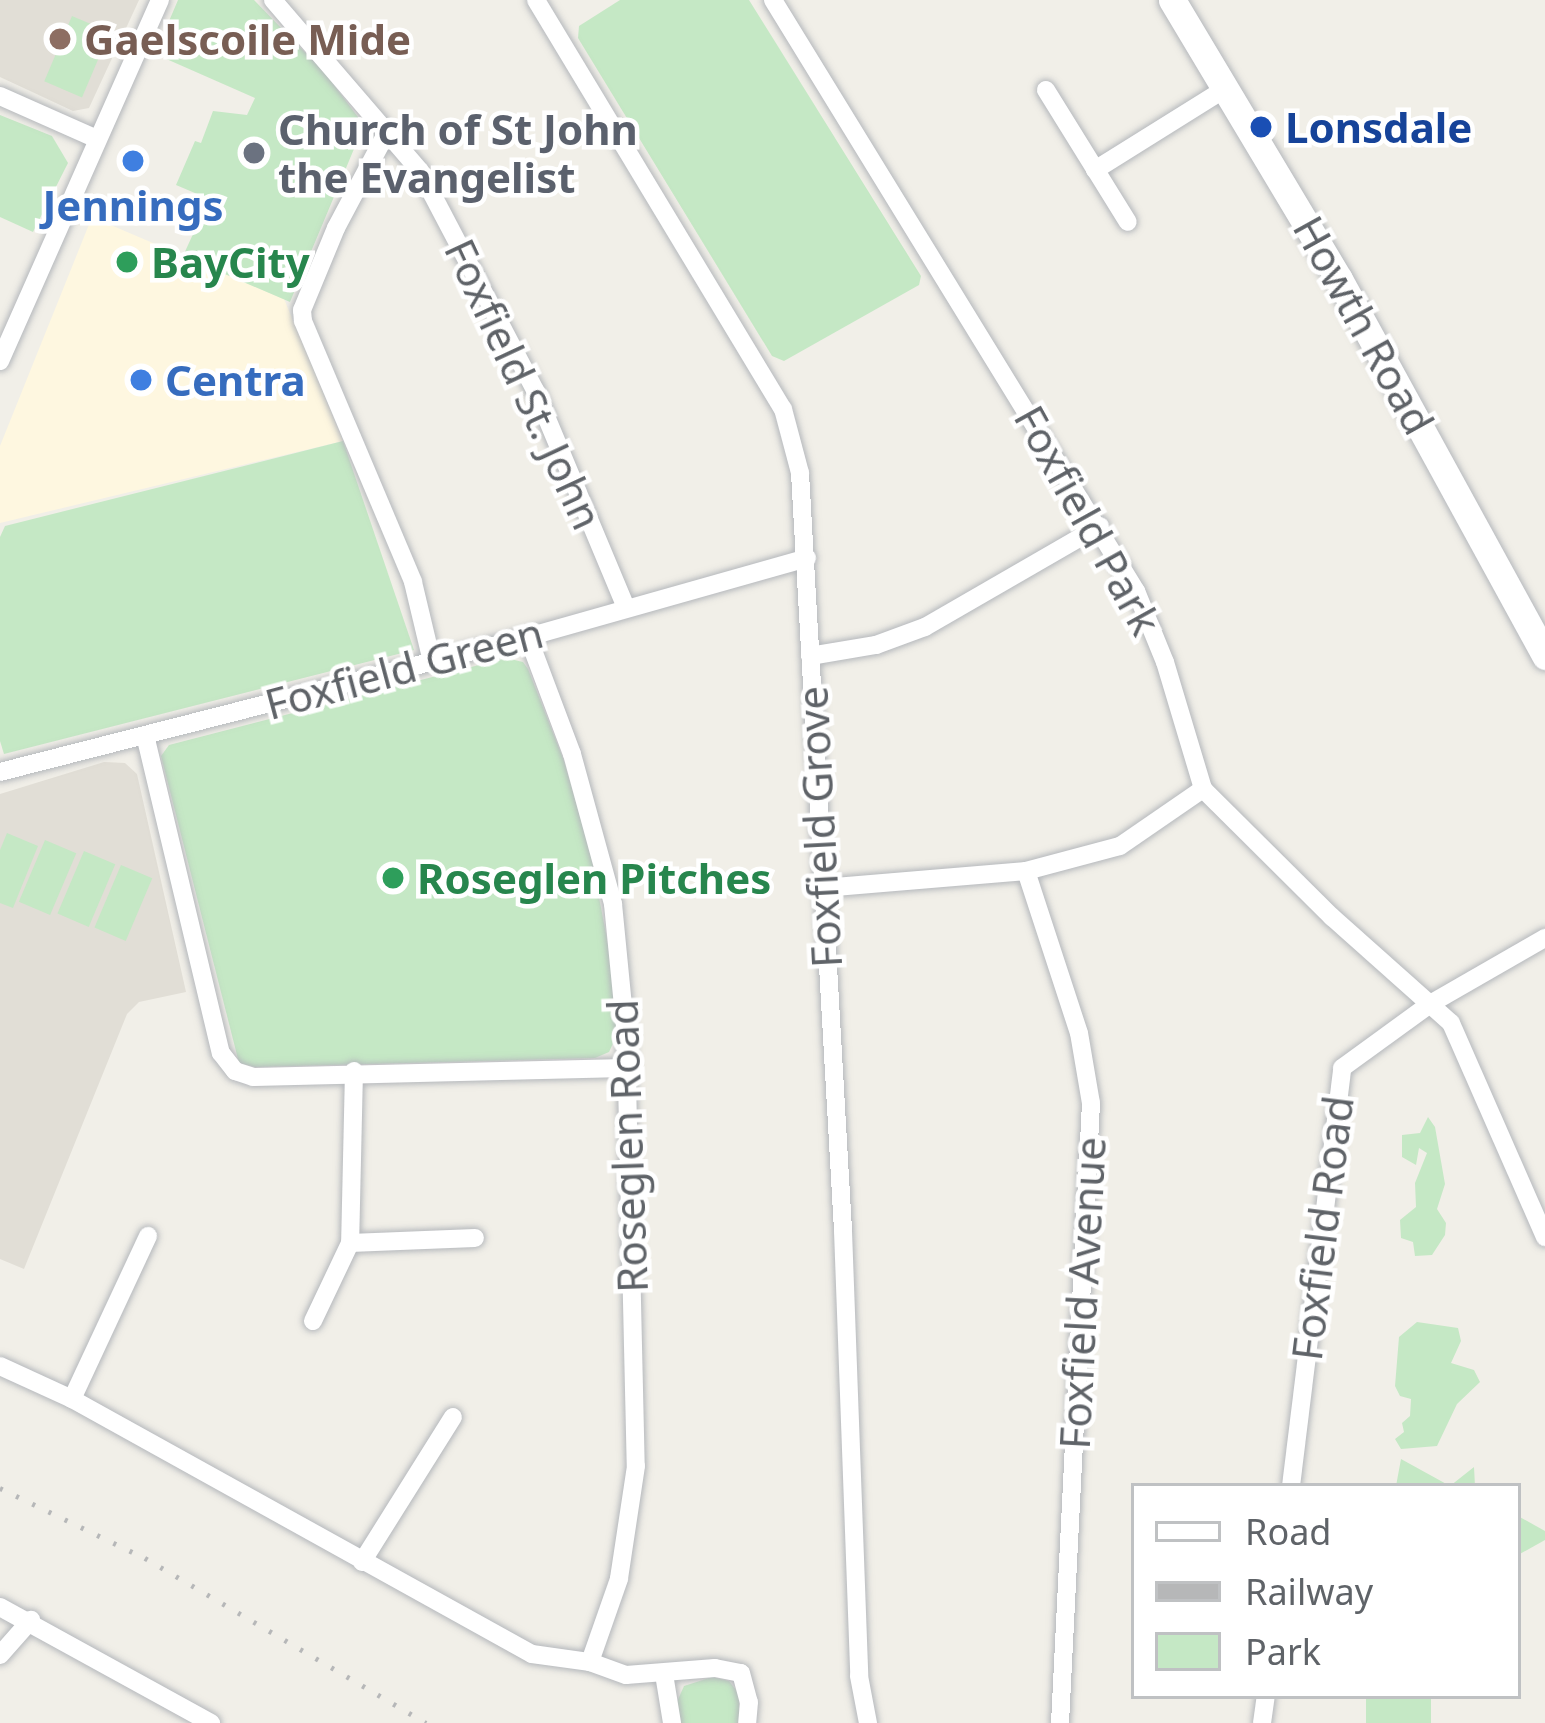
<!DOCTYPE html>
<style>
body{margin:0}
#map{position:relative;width:1545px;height:1723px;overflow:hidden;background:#f1efe8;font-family:"Noto Sans",sans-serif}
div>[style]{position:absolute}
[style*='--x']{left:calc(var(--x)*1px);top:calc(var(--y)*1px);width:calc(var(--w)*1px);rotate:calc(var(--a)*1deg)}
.commercial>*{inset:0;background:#fef7e0}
.education>*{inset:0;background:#e1ded6}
.green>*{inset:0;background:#c5e8c5;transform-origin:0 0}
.roads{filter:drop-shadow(0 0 3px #b5b8bc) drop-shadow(0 0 3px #b5b8bc)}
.minor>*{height:18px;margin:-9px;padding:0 9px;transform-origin:9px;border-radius:9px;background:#fff}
.secondary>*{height:27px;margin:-13.5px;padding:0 13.5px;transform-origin:13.5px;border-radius:13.5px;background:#fff}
.rail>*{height:4.5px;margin-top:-2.25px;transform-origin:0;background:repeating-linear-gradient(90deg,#b6b7b8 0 3px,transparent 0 18px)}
.dots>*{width:33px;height:33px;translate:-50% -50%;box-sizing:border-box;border:6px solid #fff;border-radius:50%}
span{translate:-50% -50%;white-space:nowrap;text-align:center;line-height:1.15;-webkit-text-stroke:9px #fff;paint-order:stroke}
.education-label{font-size:42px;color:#785e54;font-weight:700}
.left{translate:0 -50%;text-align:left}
.transit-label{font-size:42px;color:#164399;font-weight:700}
.worship-label{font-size:42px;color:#5b616d;font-weight:700}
.shop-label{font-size:42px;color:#366cbe;font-weight:700}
.leisure-label{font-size:42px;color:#27864d;font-weight:700}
.street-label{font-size:42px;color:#5f6368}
.legend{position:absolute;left:1131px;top:1483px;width:390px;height:216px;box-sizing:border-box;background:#fff;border:3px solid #bfc1c3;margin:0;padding:15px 21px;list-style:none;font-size:36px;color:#5f6368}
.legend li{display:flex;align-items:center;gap:24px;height:60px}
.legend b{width:60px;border:3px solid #bfc1c3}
</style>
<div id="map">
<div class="commercial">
<div style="clip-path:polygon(92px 217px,284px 299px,343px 441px,0 523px,0 446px)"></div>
</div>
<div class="education">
<div style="clip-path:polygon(0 0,139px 0,89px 108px,73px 111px,0 77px)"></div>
<div style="clip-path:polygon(104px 762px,125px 763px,137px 774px,186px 992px,139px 1002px,127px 1014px,24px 1269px,0 1259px,0 794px)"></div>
</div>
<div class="green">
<div style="clip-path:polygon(178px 0,254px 0,324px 72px,364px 125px,290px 302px,183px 256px,209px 199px,176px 185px,195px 141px,201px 143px,213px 111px,247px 115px,255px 98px,155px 54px)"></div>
<div style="clip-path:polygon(620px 0,749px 0,921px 276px,919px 285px,784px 361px,772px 356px,578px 38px,579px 26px)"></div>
<div style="left:72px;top:16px;width:41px;height:71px;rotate:23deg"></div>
<div style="clip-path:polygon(0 115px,52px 136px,68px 163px,33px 232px,0 217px)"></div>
<div style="clip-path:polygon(343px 441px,414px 650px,4px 754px,0 741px,0 537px,5px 526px)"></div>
<div style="clip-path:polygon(506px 658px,523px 662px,528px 669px,564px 761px,590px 850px,610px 955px,617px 1035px,609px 1052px,595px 1058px,255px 1067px,239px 1063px,161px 756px,169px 745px)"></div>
<div style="clip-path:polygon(7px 833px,38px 846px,13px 908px,0 903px,0 850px)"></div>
<div style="left:45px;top:840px;width:34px;height:67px;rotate:23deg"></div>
<div style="left:84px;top:851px;width:34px;height:68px;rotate:23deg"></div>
<div style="left:121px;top:865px;width:34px;height:68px;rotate:23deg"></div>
<div style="clip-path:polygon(1428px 1117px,1435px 1127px,1445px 1184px,1437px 1209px,1446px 1223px,1445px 1235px,1432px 1255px,1415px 1256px,1413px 1242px,1401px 1238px,1400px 1220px,1416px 1207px,1415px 1183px,1427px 1153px,1419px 1148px,1416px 1165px,1402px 1157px,1402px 1135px,1420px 1133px)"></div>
<div style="clip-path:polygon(1417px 1322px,1458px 1328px,1461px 1341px,1451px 1363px,1474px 1370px,1480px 1382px,1457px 1404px,1437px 1446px,1401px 1449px,1395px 1439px,1404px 1432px,1402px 1423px,1410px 1416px,1411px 1399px,1400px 1396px,1395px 1386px,1399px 1337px)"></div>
<div style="clip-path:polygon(1401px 1459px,1450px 1486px,1474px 1467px,1475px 1486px,1396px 1486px)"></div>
<div style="clip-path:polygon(1518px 1516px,1545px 1531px,1545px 1540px,1518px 1555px)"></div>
<div style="clip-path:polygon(712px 1677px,729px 1681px,739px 1694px,739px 1723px,678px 1723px,676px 1704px,684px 1686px)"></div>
<div style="left:1366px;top:1696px;width:65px;height:27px"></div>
</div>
<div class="roads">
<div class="minor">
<div style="--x:273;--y:0;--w:225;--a:49.3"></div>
<div style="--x:420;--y:171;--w:247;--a:62.3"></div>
<div style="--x:535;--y:390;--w:236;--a:67.3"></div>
<div style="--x:536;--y:0;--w:478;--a:58.9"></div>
<div style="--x:783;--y:409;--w:66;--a:75.1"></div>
<div style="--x:800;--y:473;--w:759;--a:86.75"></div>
<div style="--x:843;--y:1231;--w:445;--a:87.9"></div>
<div style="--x:859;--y:1676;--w:48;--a:79.2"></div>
<div style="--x:773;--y:0;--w:694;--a:58.44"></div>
<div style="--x:1136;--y:591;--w:77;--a:67.8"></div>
<div style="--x:1165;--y:662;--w:133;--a:73.3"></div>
<div style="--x:1203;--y:789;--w:182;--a:44.8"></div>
<div style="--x:1332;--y:917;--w:159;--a:41.7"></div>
<div style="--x:1451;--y:1023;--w:234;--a:66.3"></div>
<div style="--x:1046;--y:90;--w:155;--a:58.2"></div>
<div style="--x:0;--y:96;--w:106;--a:23.9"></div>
<div style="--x:387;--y:132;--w:109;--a:118"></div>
<div style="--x:336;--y:228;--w:89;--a:112.5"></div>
<div style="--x:302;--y:310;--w:11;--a:85"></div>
<div style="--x:303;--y:321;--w:283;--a:67.1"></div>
<div style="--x:413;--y:582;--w:82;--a:76.6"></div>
<div style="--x:1095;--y:170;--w:155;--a:-32"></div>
<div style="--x:0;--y:361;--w:395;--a:-66.1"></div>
<div style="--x:528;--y:637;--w:125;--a:69.4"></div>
<div style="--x:572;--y:754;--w:156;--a:74.7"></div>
<div style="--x:613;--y:904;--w:134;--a:84.4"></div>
<div style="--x:626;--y:1037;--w:429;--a:88.7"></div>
<div style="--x:636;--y:1466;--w:114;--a:98.6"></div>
<div style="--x:619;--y:1579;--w:88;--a:109.3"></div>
<div style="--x:810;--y:656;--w:67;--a:-9.5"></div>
<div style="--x:876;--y:645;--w:52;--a:-20.2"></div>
<div style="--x:925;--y:627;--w:202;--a:-30"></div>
<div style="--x:145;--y:735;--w:327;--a:76.6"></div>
<div style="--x:221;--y:1053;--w:23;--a:52"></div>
<div style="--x:235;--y:1071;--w:19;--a:18"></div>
<div style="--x:253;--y:1077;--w:373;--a:-1.4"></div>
<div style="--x:0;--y:772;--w:545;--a:-14.34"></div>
<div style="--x:528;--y:637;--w:290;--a:-15.8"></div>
<div style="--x:1026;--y:871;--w:170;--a:71.9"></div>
<div style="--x:1079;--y:1033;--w:71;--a:80.3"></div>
<div style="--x:1091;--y:1103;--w:621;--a:92.86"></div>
<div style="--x:823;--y:888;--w:204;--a:-4.8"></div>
<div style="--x:1026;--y:871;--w:97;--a:-14.9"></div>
<div style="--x:1120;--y:846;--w:101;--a:-34.5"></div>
<div style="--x:354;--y:1071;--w:172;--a:91.3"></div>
<div style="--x:350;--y:1243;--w:125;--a:-2.3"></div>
<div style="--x:313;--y:1321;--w:86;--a:-64.6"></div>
<div style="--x:0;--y:1366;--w:79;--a:24.6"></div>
<div style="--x:72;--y:1399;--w:526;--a:29"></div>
<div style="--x:532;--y:1654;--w:59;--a:7.9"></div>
<div style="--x:590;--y:1662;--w:38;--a:20"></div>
<div style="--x:626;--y:1675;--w:89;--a:-4.5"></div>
<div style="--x:715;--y:1668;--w:26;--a:11"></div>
<div style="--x:741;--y:1673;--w:30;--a:75"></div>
<div style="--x:749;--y:1702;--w:21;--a:95"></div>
<div style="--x:72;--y:1399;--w:180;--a:-65"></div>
<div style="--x:1291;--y:1486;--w:421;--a:-83"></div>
<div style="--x:1342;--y:1068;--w:109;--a:-36"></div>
<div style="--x:1430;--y:1004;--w:133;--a:-29.9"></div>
<div style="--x:362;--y:1562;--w:171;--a:-57.9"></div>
<div style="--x:0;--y:1607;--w:241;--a:28.8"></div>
<div style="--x:0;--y:1655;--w:47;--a:-48.5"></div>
<div style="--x:664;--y:1674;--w:50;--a:80.7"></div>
<div style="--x:1262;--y:1723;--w:27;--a:-82"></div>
</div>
<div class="secondary">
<div style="--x:1172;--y:0;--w:325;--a:59.1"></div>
<div style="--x:1339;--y:279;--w:430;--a:61.3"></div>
</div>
</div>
<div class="rail">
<div style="--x:0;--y:1488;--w:161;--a:25.8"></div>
<div style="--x:145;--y:1558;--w:326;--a:30.4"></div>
</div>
<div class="dots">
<div style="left:60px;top:39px;background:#8d6e63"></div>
<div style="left:1261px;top:127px;background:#1a4fb4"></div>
<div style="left:254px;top:153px;background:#6b7280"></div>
<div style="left:133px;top:161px;background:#3f7fe0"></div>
<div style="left:127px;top:262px;background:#2e9e5b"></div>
<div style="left:141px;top:380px;background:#3f7fe0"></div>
<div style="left:393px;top:878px;background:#2e9e5b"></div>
</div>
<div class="education-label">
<span class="left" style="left:84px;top:39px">Gaelscoile Mide</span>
</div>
<div class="transit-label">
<span class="left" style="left:1285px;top:127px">Lonsdale</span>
</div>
<div class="worship-label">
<span class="left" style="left:278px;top:153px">Church of St John<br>the Evangelist</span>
</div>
<div class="shop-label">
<span style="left:133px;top:205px">Jennings</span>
<span class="left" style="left:165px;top:380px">Centra</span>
</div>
<div class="leisure-label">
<span class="left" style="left:151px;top:262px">BayCity</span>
<span class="left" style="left:417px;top:878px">Roseglen Pitches</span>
</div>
<div class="street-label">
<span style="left:1364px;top:325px;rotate:61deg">Howth Road</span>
<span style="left:524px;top:384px;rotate:65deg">Foxfield St. John</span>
<span style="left:1088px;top:520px;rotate:61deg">Foxfield Park</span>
<span style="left:404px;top:668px;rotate:-15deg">Foxfield Green</span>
<span style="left:819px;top:827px;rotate:-93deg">Foxfield Grove</span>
<span style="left:627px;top:1146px;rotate:-92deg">Roseglen Road</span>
<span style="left:1322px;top:1228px;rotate:-83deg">Foxfield Road</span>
<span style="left:1082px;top:1293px;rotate:-87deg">Foxfield Avenue</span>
</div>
<ul class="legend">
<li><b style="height:15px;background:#fff"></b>Road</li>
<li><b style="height:15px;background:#b6b7b8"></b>Railway</li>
<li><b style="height:33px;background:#c5e8c5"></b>Park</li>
</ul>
</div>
